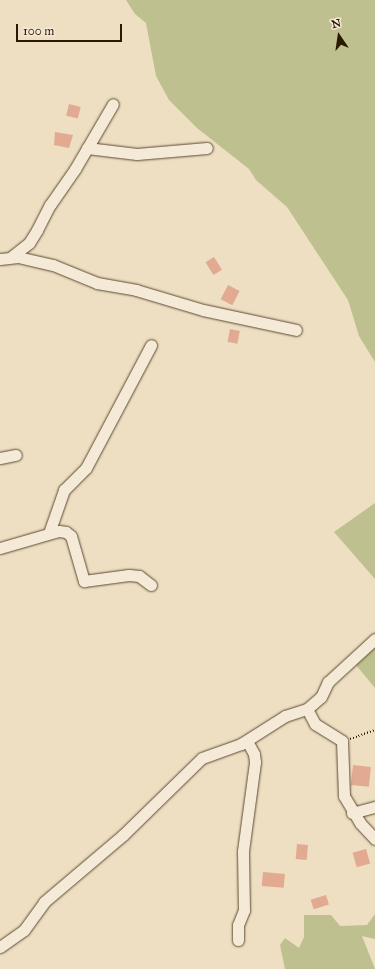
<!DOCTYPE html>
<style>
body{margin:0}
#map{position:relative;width:375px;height:969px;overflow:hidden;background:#eedec2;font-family:"IM FELL Great Primer",serif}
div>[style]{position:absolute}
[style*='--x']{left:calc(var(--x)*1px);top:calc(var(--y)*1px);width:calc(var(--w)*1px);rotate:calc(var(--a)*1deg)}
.green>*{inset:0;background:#bec08f}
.building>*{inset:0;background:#e1aa91;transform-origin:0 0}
.path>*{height:1.5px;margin-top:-0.75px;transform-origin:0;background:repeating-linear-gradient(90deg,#2c1800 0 1px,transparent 0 3px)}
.roads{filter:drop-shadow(0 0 1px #5c4a30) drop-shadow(0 0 1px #5c4a30)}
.minor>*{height:11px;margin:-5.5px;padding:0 5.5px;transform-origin:5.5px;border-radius:5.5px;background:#f4ead7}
span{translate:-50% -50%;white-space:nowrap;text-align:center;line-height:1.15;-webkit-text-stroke:4px #f4ead7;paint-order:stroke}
.north{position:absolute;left:319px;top:16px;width:40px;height:40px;-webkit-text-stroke:3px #f4ead7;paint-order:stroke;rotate:347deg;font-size:11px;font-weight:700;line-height:16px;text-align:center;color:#2c1800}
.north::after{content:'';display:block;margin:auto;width:14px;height:18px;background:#2c1800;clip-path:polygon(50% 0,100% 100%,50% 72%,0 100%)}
.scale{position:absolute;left:16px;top:24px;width:106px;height:18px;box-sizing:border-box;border:2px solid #2c1800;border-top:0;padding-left:5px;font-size:12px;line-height:14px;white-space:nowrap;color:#2c1800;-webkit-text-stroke:3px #f4ead7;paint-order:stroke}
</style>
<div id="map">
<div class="green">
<div style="clip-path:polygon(126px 0,375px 0,375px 362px,359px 336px,348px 300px,287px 207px,256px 180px,249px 169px,197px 128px,169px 100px,156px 76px,146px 23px,135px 14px)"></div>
<div style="clip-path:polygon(375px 503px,375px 579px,334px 532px)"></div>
<div style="clip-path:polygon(375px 648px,375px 688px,356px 665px)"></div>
<div style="clip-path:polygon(375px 914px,375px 939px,362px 936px,375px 969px,285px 969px,280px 945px,285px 938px,299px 948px,304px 937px,304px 915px,331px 915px,340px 926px,367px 925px)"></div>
</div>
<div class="building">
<div style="left:69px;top:104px;width:12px;height:12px;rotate:14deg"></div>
<div style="clip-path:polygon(55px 132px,73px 135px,69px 148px,54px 145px)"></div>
<div style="left:214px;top:257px;width:15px;height:10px;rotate:58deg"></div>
<div style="left:228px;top:285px;width:13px;height:16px;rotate:27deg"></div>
<div style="left:230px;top:329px;width:10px;height:13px;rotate:11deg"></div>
<div style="left:353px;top:765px;width:18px;height:20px;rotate:6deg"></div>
<div style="left:297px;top:844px;width:11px;height:15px;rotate:5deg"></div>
<div style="left:366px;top:849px;width:15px;height:14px;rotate:74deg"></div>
<div style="left:263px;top:872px;width:22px;height:14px;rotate:5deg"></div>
<div style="left:326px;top:895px;width:10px;height:16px;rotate:73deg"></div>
</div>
<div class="path">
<div style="--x:350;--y:739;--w:27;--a:-20"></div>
</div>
<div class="roads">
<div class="minor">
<div style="--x:87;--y:148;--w:50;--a:6.8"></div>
<div style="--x:137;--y:154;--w:70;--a:-4.9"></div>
<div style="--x:11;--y:257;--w:23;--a:-38"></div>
<div style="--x:29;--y:243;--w:15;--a:-58"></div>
<div style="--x:37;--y:230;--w:28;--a:-63"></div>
<div style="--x:50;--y:205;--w:44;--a:-55.2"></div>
<div style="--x:75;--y:169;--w:75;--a:-59.7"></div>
<div style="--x:0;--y:259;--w:18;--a:-6"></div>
<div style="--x:18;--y:257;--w:36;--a:13"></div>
<div style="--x:53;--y:265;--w:48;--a:22.2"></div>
<div style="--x:97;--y:283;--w:40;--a:10"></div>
<div style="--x:136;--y:290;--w:70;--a:16.6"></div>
<div style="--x:203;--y:310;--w:95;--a:12.1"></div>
<div style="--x:0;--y:458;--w:16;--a:-11"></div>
<div style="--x:49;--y:533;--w:46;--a:-70.8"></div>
<div style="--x:64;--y:490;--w:31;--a:-45"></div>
<div style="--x:86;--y:468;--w:139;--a:-62.1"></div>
<div style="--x:0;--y:548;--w:61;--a:-16.1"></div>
<div style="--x:59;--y:531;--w:7;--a:8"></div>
<div style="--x:66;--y:532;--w:6;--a:39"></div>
<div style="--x:71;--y:536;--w:47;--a:73.9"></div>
<div style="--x:84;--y:581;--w:45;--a:-7.6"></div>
<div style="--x:129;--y:575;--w:10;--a:6"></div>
<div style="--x:139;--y:576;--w:15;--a:37"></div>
<div style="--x:307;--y:709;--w:17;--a:62"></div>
<div style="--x:315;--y:724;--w:32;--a:32"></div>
<div style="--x:342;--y:741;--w:55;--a:87.9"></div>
<div style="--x:344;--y:796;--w:31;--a:59"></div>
<div style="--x:360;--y:823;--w:22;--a:47"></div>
<div style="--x:352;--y:813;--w:24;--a:-15"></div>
<div style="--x:238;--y:940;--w:15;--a:-90"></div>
<div style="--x:238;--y:925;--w:16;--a:-68"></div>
<div style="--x:244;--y:910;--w:59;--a:-91"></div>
<div style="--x:243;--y:851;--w:90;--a:-82.3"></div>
<div style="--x:255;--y:762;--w:8;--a:-97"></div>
<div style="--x:254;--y:754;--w:15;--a:-118"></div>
<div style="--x:247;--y:741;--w:7;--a:153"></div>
<div style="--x:0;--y:947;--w:29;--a:-35"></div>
<div style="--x:24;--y:930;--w:34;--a:-54"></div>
<div style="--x:44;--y:902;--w:104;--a:-40.3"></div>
<div style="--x:123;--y:835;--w:110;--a:-44.3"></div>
<div style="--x:202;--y:758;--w:41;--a:-19.7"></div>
<div style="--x:241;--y:744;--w:52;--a:-32.5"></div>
<div style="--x:285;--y:716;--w:23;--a:-18"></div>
<div style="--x:307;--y:709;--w:18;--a:-41"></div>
<div style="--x:321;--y:697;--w:17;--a:-65"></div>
<div style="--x:328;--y:682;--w:64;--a:-42.5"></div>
</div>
</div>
<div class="north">N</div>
<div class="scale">100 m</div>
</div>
